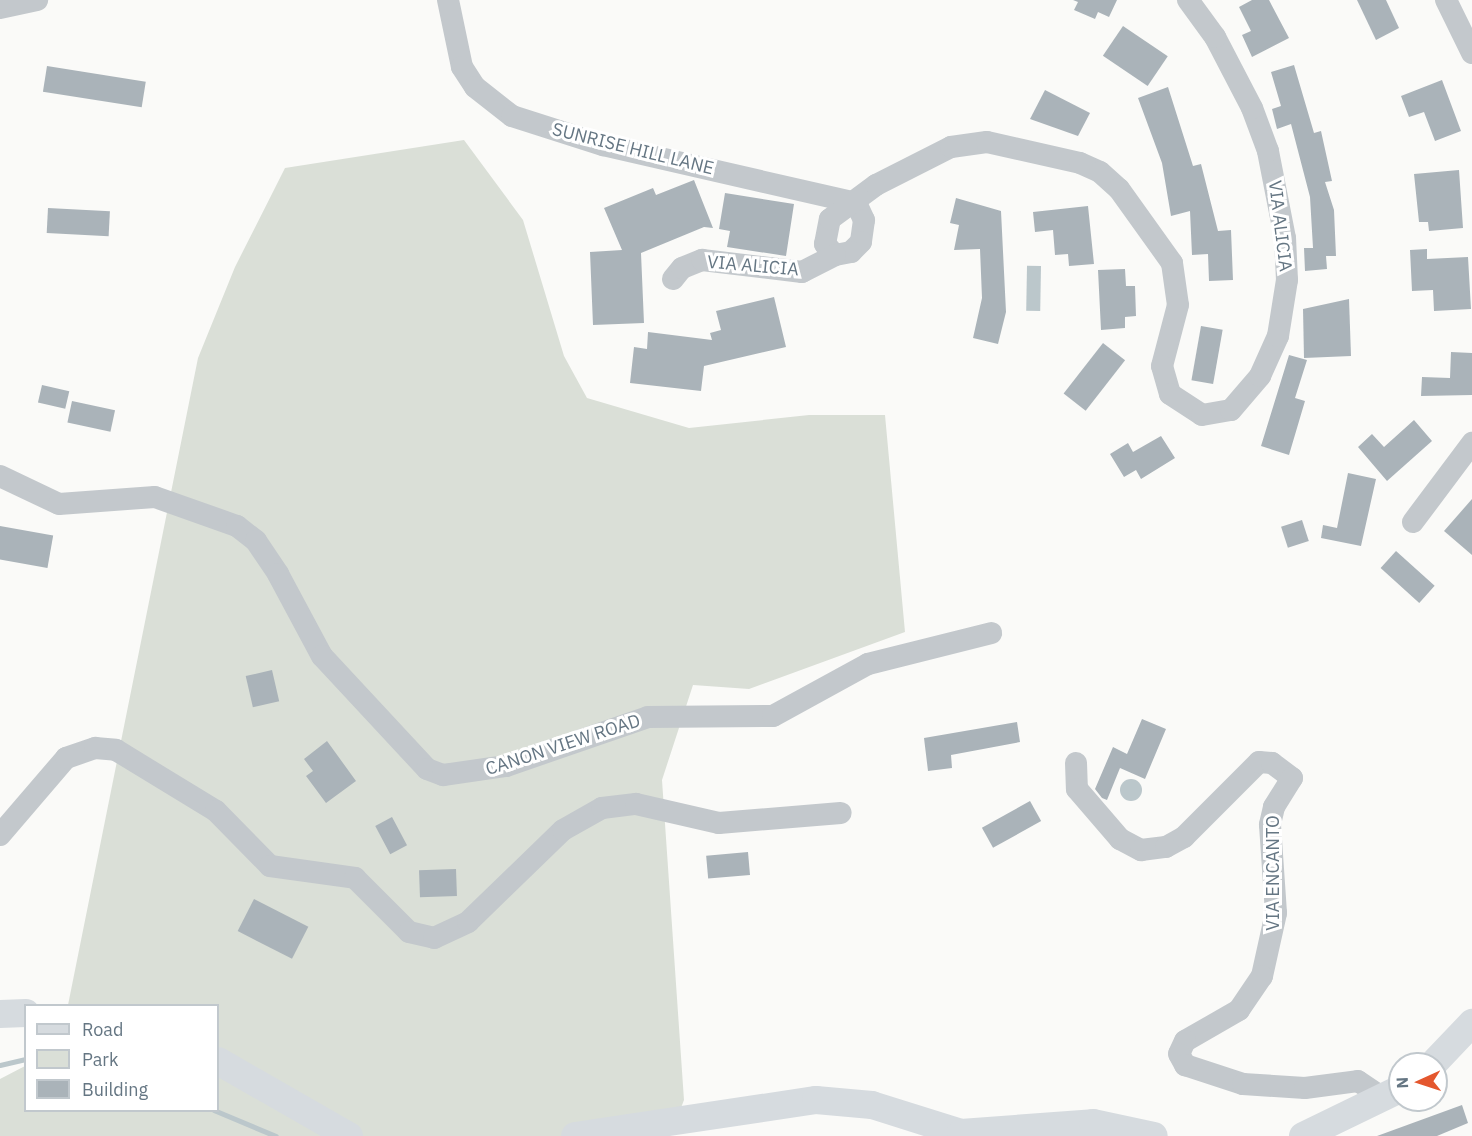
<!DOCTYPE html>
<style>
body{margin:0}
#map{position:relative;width:1472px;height:1136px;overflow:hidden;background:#fafaf8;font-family:"IBM Plex Sans",sans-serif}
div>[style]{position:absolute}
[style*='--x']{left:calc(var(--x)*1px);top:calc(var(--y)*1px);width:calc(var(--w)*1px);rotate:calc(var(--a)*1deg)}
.green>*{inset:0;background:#dadfd7}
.water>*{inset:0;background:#bbc7cb;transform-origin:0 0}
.round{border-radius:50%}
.stream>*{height:4.5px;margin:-2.25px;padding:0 2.25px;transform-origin:2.25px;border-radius:2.25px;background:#bbc7cb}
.building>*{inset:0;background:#aab3b9;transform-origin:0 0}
.minor>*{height:22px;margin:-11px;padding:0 11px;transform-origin:11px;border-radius:11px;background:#c3c8cc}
.major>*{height:28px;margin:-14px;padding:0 14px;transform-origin:14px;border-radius:14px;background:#d6dbdf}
span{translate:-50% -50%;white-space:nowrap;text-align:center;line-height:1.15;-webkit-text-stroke:6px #fff;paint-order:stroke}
.street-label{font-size:18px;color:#657683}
.legend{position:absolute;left:24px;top:1004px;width:195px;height:108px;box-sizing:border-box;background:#fff;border:2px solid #c1c8cd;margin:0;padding:8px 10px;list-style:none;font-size:18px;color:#657683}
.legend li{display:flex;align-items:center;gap:12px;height:30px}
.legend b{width:30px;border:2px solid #c1c8cd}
.north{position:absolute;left:1388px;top:1052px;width:60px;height:60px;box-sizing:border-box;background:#fff;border:2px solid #c1c8cd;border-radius:50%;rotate:267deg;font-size:16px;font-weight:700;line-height:24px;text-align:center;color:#657683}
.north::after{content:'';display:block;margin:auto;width:21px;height:27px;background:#e4572e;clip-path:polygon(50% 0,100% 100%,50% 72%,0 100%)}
</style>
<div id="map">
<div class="green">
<div style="clip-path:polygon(464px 140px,523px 220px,564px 356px,587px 398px,689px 428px,809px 415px,885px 415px,905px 632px,749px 689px,693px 685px,662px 780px,684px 1100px,670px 1136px,0 1136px,0 1079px,25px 1066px,26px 1110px,218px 1110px,218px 1006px,68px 1005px,198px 358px,235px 267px,285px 168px)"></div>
</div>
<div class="water">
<div style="left:1041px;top:266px;width:45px;height:14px;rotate:91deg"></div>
<div class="round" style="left:1120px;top:779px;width:22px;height:22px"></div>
</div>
<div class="stream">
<div style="--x:0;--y:1065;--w:27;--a:-13"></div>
<div style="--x:214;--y:1110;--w:67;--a:22.8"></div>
</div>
<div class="building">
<div style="clip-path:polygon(1073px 0,1117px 0,1109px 17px,1098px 12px,1095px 19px,1074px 10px,1078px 2px)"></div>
<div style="clip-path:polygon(1252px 0,1269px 0,1289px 38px,1252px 57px,1242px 35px,1251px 31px,1239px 7px)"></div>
<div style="clip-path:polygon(1357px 0,1386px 0,1399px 28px,1376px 40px)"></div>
<div style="left:1123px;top:26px;width:54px;height:36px;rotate:34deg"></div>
<div style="clip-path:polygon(1294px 65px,1314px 133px,1321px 131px,1332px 181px,1325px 182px,1334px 210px,1336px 256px,1326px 256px,1327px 269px,1305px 271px,1304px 248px,1313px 248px,1310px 197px,1291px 124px,1277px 129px,1272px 109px,1281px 106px,1271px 72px)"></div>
<div style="left:47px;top:66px;width:100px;height:26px;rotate:9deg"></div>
<div style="clip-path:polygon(1442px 80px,1461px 131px,1435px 141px,1424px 112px,1409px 117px,1401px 96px)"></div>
<div style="clip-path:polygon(1168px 87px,1193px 166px,1201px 164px,1218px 231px,1231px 230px,1233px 280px,1209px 281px,1208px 254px,1192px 255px,1190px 211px,1171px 216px,1162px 163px,1138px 98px)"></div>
<div style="clip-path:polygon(1045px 90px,1090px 113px,1078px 136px,1030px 119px)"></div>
<div style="clip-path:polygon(1459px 170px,1463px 228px,1429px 231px,1428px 222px,1419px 222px,1414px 174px)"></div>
<div style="clip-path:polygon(694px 180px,713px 228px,704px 227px,641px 253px,644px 323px,593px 325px,590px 252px,622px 250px,604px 208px,653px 188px,656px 195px)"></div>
<div style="clip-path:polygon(725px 193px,794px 204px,786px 256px,727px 247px,730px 231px,719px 229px)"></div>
<div style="clip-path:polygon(956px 198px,1001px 211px,1006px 312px,998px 344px,973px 338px,982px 298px,980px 249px,954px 250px,959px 225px,950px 223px)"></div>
<div style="clip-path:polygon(1088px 206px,1094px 264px,1069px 266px,1068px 254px,1055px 255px,1053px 230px,1035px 232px,1033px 212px)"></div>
<div style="left:48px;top:208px;width:62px;height:25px;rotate:3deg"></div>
<div style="clip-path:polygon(1427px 249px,1427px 259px,1468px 257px,1471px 309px,1434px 311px,1433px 290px,1412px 291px,1410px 250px)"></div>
<div style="clip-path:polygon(1125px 269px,1126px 286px,1135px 286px,1136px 316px,1125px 317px,1125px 328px,1101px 330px,1098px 270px)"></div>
<div style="clip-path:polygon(774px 297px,786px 347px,704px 366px,701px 391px,630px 383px,634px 347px,647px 349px,648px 332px,712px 340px,710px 333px,721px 330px,716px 311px)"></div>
<div style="clip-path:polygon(1349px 299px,1351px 356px,1304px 358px,1303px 309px)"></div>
<div style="left:1201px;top:326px;width:22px;height:55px;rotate:10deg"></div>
<div style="left:1103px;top:343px;width:28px;height:64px;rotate:38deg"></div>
<div style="clip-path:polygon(1451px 352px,1472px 353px,1472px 395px,1421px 396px,1422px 377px,1450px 378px)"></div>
<div style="clip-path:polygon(1289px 355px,1307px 360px,1295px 398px,1305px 401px,1289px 455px,1261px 446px)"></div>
<div style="left:42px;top:385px;width:28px;height:18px;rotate:13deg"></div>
<div style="left:72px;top:401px;width:44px;height:22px;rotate:12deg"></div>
<div style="clip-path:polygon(1414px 420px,1432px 441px,1387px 481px,1358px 447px,1372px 434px,1384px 447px)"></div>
<div style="clip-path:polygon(1161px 436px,1175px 458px,1141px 479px,1136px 470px,1124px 477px,1110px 454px,1128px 443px,1133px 452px)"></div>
<div style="clip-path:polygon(1348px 473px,1376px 479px,1361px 546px,1321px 538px,1323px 525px,1337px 528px)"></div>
<div style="clip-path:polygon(1472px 499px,1472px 555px,1444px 531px)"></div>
<div style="left:1302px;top:520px;width:22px;height:22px;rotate:72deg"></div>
<div style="left:0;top:526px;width:54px;height:33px;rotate:10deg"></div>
<div style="left:1396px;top:551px;width:52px;height:23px;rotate:42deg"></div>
<div style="left:272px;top:670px;width:32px;height:27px;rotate:77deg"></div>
<div style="clip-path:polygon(1142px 719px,1166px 729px,1145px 779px,1120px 768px,1107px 800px,1102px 798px,1095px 789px,1113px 747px,1127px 754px)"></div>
<div style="clip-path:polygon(1017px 722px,1020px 742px,951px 755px,952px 768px,928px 771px,924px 738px)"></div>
<div style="clip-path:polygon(327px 741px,356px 781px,326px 803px,306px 776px,313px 771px,304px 759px)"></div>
<div style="left:1030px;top:801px;width:23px;height:55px;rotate:61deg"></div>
<div style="left:392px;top:817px;width:32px;height:19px;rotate:62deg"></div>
<div style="left:748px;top:852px;width:23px;height:42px;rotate:85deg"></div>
<div style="left:456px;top:869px;width:27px;height:37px;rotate:88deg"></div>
<div style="left:254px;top:899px;width:61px;height:36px;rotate:27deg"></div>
<div style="clip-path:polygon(1462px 1105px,1468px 1123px,1437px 1136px,1377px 1136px)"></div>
</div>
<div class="minor">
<div style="--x:448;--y:0;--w:68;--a:78.2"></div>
<div style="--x:462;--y:67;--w:24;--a:57"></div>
<div style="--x:475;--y:87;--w:47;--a:38.1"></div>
<div style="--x:512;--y:116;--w:96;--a:17.7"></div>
<div style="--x:603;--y:145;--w:260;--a:12.9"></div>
<div style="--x:1446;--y:0;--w:59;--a:63.9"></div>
<div style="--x:0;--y:8;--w:38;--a:-12"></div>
<div style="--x:856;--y:203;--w:19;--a:65"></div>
<div style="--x:864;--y:220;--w:22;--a:98"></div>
<div style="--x:861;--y:242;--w:14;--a:135"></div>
<div style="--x:851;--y:252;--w:16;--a:169"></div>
<div style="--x:835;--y:255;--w:15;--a:-132"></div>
<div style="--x:825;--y:244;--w:25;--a:-79"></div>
<div style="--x:830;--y:219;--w:57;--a:-36.5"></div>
<div style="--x:876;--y:185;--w:84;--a:-26.9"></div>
<div style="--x:951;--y:147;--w:36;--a:-8"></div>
<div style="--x:987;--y:142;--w:95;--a:12.7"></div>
<div style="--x:1080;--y:163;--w:22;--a:24"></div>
<div style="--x:1100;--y:172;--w:25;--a:42"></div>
<div style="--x:1119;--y:189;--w:91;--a:54.4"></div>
<div style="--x:1172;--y:263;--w:42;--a:81.9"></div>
<div style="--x:1178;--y:305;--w:63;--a:104.7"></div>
<div style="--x:1162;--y:366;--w:29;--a:74"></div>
<div style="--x:1170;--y:394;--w:38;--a:33"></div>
<div style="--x:1202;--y:415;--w:29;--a:-10"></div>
<div style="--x:1231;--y:410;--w:45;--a:-49.5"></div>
<div style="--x:1260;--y:376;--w:44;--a:-65.8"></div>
<div style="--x:1278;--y:336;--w:57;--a:-80.9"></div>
<div style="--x:1287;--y:280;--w:42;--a:-92.7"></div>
<div style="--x:1285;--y:238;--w:89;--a:-101.1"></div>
<div style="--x:1268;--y:151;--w:46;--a:-110.4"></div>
<div style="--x:1252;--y:108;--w:80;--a:-117.5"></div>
<div style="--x:1215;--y:37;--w:46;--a:-126.1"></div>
<div style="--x:673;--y:279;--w:14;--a:-51"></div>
<div style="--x:682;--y:268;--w:22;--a:-22"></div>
<div style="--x:702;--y:260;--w:101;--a:6.8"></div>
<div style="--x:802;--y:272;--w:37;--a:-27"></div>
<div style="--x:0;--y:476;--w:65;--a:25.4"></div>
<div style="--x:59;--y:504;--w:96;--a:-4.2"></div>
<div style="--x:155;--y:497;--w:87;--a:19.5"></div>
<div style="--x:237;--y:526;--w:24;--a:38"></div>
<div style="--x:256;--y:541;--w:40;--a:56"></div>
<div style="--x:278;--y:574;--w:93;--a:61.8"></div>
<div style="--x:322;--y:656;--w:154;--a:47.1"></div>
<div style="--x:427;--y:769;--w:17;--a:21"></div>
<div style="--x:443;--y:775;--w:64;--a:-8.1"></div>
<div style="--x:506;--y:766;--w:150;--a:-19"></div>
<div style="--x:648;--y:717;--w:125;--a:-0.5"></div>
<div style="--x:773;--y:716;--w:108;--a:-28.7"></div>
<div style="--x:868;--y:664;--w:127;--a:-14.1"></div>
<div style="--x:1413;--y:522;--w:99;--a:-53.2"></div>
<div style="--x:1076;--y:763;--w:26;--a:88"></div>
<div style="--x:1077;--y:789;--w:66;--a:49.3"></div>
<div style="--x:1120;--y:839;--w:24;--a:28"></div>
<div style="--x:1141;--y:850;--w:25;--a:-7"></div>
<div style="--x:1166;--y:847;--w:21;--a:-29"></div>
<div style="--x:1184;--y:837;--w:106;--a:-45"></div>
<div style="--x:1259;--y:762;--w:13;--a:4"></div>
<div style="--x:1272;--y:763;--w:25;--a:37"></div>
<div style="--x:1292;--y:778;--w:34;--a:122"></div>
<div style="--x:1274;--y:807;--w:18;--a:103"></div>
<div style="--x:1270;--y:825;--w:88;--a:86.1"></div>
<div style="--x:1276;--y:913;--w:65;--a:102.5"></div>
<div style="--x:1262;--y:976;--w:41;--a:124.1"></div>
<div style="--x:1239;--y:1010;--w:62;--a:150.1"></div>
<div style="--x:1185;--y:1041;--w:14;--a:115"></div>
<div style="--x:1179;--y:1054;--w:13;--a:61"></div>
<div style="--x:1185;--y:1065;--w:61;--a:18.1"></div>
<div style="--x:1243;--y:1084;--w:62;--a:3.7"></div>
<div style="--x:1305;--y:1088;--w:53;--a:-7.5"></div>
<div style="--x:1358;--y:1081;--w:30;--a:34"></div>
<div style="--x:0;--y:835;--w:101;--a:-49.4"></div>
<div style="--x:66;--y:758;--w:31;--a:-19"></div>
<div style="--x:95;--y:748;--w:21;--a:5"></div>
<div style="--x:116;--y:750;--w:117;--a:31.4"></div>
<div style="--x:216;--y:811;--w:77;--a:45.5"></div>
<div style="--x:270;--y:866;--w:86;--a:8"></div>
<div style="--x:355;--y:878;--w:76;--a:45"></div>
<div style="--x:409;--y:932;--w:26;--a:13"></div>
<div style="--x:434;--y:938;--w:38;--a:-25"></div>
<div style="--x:468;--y:922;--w:132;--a:-44.1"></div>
<div style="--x:563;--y:830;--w:45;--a:-29.4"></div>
<div style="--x:602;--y:808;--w:34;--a:-7"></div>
<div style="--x:636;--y:804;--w:85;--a:12.9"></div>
<div style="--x:719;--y:823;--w:122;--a:-4.7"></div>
</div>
<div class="major">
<div style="--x:0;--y:1014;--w:26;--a:-2"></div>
<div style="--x:218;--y:1061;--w:151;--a:29.8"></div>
<div style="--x:1433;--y:1064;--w:57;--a:-46.4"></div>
<div style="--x:575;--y:1136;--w:244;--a:-8.5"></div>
<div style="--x:816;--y:1100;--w:56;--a:5.1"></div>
<div style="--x:872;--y:1105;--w:93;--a:17.5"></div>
<div style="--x:961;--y:1133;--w:132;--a:-4.3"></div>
<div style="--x:1093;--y:1123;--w:62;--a:12"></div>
<div style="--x:1303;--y:1136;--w:108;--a:-25.9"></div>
</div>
<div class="street-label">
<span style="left:633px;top:149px;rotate:14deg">SUNRISE HILL LANE</span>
<span style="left:1280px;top:226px;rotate:83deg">VIA ALICIA</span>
<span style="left:753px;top:266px;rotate:5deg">VIA ALICIA</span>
<span style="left:563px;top:745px;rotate:-18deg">CANON VIEW ROAD</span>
<span style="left:1273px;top:873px;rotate:-90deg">VIA ENCANTO</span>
</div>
<ul class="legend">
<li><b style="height:8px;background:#d6dbdf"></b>Road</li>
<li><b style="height:16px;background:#dadfd7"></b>Park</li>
<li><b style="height:16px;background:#aab3b9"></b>Building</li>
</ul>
<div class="north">N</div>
</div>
